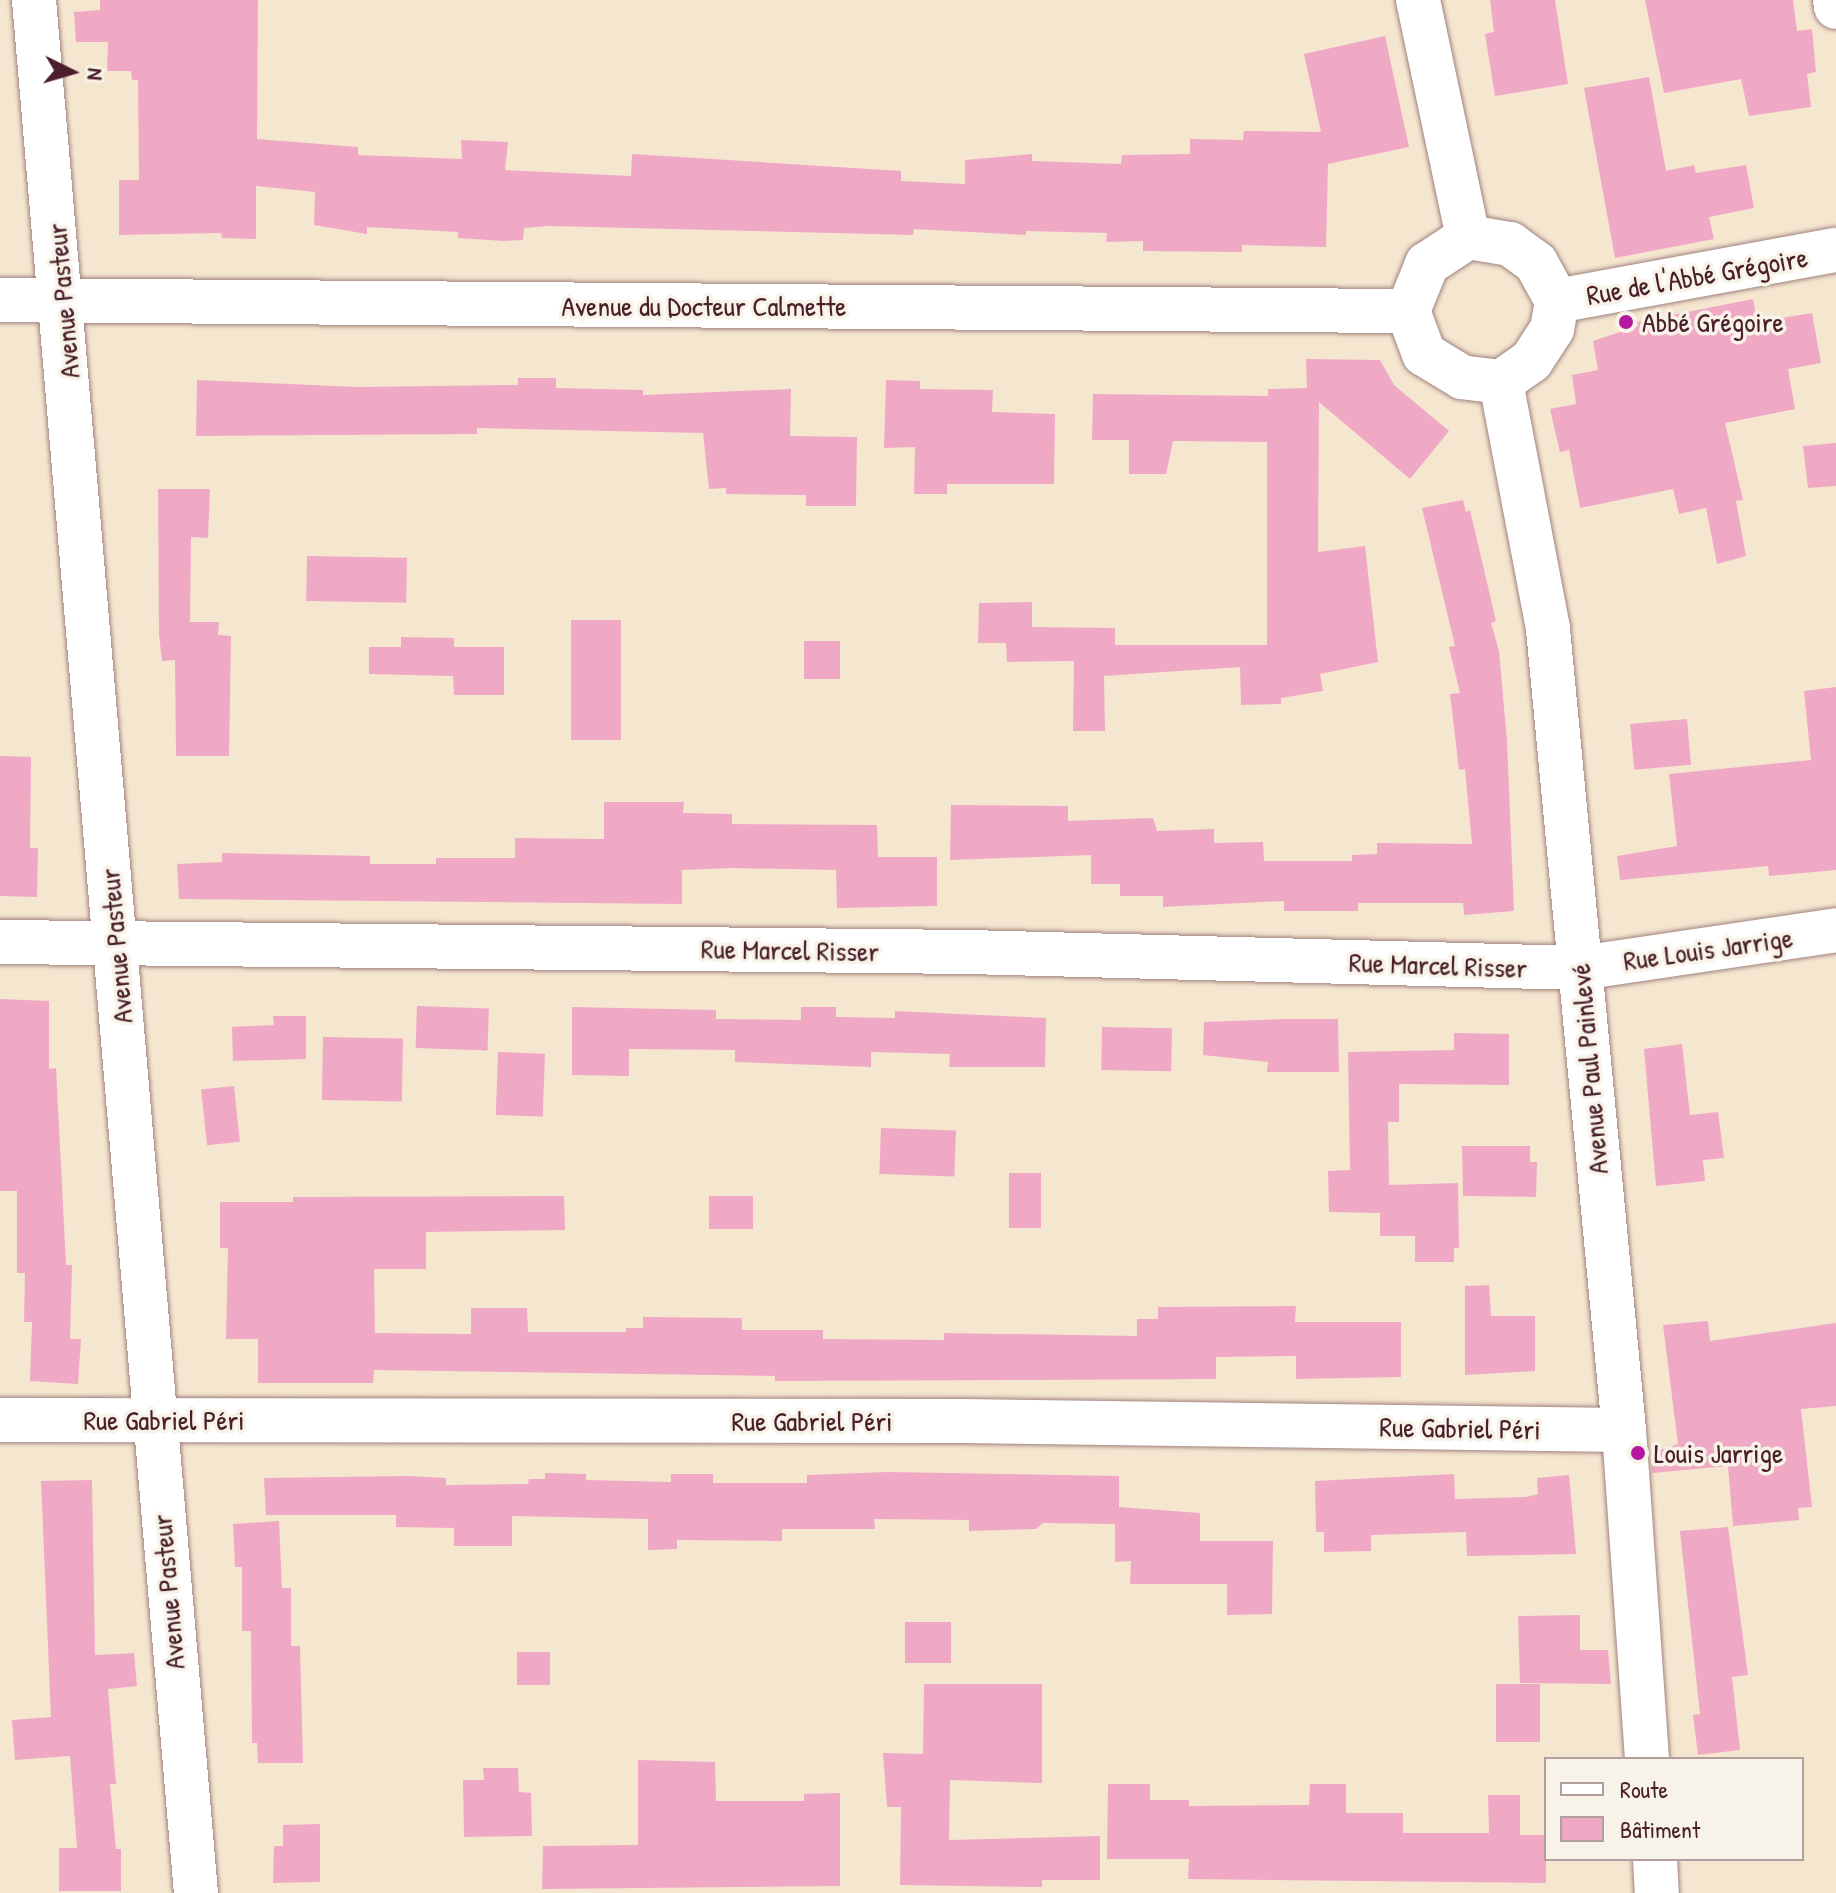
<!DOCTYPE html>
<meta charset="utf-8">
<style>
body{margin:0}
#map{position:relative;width:1836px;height:1893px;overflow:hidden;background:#f5e6d0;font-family:"Patrick Hand",sans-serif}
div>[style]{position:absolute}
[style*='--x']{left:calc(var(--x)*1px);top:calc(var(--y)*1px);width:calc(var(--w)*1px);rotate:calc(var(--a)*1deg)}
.building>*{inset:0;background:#f0a9c5;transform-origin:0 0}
.roads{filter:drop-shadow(0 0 2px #a0827e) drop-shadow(0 0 2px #a0827e)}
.minor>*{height:44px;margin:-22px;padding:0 22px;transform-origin:22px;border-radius:22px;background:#fff}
.dots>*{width:22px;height:22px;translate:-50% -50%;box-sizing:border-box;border:4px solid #f7f3e8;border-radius:50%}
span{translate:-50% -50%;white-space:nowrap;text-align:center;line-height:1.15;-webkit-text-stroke:7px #f7f3e8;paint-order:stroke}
.street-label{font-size:28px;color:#4a1f2b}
.poi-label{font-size:28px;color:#4a1f2b}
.left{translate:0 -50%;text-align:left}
.legend{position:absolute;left:1544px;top:1757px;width:260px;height:104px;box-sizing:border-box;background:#f7f3e8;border:2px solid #b29e9c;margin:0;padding:10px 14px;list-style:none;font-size:24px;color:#4a1f2b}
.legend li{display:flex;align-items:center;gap:16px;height:40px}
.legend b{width:40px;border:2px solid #b29e9c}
.north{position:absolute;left:32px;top:32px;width:80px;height:80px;-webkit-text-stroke:6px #f7f3e8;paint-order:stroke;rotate:95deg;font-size:22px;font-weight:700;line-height:32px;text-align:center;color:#4a1f2b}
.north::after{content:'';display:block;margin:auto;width:28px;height:36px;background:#4a1f2b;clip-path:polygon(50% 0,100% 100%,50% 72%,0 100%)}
</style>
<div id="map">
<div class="building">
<div style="clip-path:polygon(100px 0,258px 0,257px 139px,358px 147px,358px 155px,462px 159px,461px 140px,508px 142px,505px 170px,631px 176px,632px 154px,901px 171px,901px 181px,965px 184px,965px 160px,1032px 154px,1032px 161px,1121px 164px,1122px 155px,1190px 154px,1190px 139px,1243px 140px,1244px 131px,1321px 132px,1304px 54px,1385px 36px,1409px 147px,1328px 164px,1326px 247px,1242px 245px,1242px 252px,1143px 251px,1143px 241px,1106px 242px,1107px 233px,1026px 231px,1026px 235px,914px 229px,913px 235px,548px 226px,524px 228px,523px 240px,504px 241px,458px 238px,458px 232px,367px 227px,367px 234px,314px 225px,315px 192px,256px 186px,256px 239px,222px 238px,221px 233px,119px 235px,119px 180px,139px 180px,138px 80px,132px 80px,131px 71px,107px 71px,108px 42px,76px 42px,74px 12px,100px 10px)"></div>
<div style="clip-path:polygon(1490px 0,1555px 0,1568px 84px,1495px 96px,1485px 34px,1494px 32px)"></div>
<div style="clip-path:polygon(1645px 0,1793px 0,1797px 31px,1812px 29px,1816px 72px,1807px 74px,1811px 107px,1749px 116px,1741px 79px,1664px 93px)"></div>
<div style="clip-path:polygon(1649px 77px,1666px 171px,1694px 165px,1696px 173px,1746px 165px,1754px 208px,1709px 217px,1714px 239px,1615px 258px,1584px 88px)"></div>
<div style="clip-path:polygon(1753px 299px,1757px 322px,1812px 313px,1821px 363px,1788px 369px,1795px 409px,1725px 423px,1743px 500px,1736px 501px,1746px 556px,1717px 564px,1706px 508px,1679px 514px,1673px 489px,1580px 508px,1569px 450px,1560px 452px,1550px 409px,1576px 404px,1572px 375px,1598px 370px,1593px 341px,1638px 326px,1637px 322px)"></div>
<div style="clip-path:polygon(1306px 359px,1380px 360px,1394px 385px,1449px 431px,1410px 479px,1319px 402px,1318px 552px,1365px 546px,1378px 662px,1320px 674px,1323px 691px,1281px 698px,1281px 704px,1241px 705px,1240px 667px,1104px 676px,1105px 731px,1073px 731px,1074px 661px,1007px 662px,1006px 643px,978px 643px,979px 603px,1032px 602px,1032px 627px,1115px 628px,1115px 645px,1267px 645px,1267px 442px,1173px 441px,1166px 474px,1129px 474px,1129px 440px,1092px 440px,1093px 394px,1268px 396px,1268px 389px,1307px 388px)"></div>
<div style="clip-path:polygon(518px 378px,556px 378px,556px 388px,643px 390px,643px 395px,791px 389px,790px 436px,857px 437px,856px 506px,806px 506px,806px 495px,726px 494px,726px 488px,709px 489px,703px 433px,477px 428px,477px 434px,196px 436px,197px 380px,358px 387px,518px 385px)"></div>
<div style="clip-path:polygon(886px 380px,920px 381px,920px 389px,993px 390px,992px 412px,1055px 414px,1054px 484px,947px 484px,947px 494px,914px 494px,915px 447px,884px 448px)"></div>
<div style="clip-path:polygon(1836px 443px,1836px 486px,1808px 488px,1803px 446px)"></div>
<div style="clip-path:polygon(158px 489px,210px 489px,208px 538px,191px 537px,190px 622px,219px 622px,218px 635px,231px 636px,229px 756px,176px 756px,175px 660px,162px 661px,159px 635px)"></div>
<div style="clip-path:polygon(1463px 500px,1466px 512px,1470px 510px,1496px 621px,1491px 623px,1499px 651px,1507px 741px,1514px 911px,1464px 915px,1463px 903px,1358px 903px,1358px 911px,1284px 911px,1284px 901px,1163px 907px,1163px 896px,1120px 896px,1120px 884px,1091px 884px,1091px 855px,950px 860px,951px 805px,1068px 806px,1068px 821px,1153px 818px,1157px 831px,1214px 829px,1214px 843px,1263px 842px,1264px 861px,1352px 861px,1352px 855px,1377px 854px,1377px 843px,1472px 844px,1465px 769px,1459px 770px,1450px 694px,1460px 693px,1449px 647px,1455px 646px,1422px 508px)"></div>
<div style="left:307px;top:556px;width:100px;height:45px;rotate:1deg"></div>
<div style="left:571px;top:620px;width:50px;height:120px"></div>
<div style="clip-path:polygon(401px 637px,454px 638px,454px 647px,504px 647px,504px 695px,454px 695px,453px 676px,369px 674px,369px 647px,401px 647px)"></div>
<div style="left:804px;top:641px;width:36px;height:38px"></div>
<div style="clip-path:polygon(1836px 687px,1836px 870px,1769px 876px,1768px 866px,1620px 880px,1617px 856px,1677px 846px,1669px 774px,1811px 760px,1804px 691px)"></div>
<div style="left:1687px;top:719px;width:46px;height:57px;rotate:85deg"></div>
<div style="clip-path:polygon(0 756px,31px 757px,30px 848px,38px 848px,37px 897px,0 896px)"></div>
<div style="clip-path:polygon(604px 802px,684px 802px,683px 813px,732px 814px,732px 824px,877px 825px,878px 857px,937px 857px,937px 906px,837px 908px,836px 870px,731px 868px,682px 870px,682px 904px,179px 899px,177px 864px,222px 862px,222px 853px,370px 856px,370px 864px,436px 864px,436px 858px,515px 858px,515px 838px,604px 839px)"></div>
<div style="clip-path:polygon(0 999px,49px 1001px,49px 1069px,56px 1068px,66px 1265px,72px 1265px,70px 1339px,81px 1339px,78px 1384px,30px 1381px,32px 1322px,24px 1322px,25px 1273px,17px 1273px,17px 1191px,0 1191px)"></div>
<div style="left:417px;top:1006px;width:72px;height:42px;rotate:2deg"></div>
<div style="clip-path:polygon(572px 1007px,716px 1010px,716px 1019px,801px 1020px,801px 1007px,836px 1007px,836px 1017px,895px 1018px,895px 1011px,1046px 1018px,1045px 1067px,949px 1067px,950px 1054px,871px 1052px,871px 1067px,735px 1062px,735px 1050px,629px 1049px,629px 1076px,572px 1075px)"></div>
<div style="clip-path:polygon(273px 1016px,306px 1016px,306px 1059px,233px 1061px,232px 1027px,274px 1025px)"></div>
<div style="clip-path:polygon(1282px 1019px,1338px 1019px,1339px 1072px,1267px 1072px,1268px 1062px,1203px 1055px,1204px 1022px)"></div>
<div style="left:1102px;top:1027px;width:70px;height:43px;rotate:1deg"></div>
<div style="clip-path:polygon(1454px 1033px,1509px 1034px,1509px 1085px,1399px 1084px,1399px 1122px,1388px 1122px,1389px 1185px,1458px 1183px,1459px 1248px,1454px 1248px,1454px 1262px,1415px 1262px,1415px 1236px,1380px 1236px,1380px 1213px,1329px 1212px,1328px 1171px,1350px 1170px,1348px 1052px,1454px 1050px)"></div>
<div style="left:323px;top:1037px;width:80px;height:63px;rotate:1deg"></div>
<div style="clip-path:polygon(1682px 1044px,1690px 1115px,1718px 1112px,1724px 1158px,1703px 1160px,1705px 1181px,1656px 1186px,1644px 1049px)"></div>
<div style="left:498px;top:1052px;width:47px;height:63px;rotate:2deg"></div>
<div style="left:234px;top:1086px;width:56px;height:33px;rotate:84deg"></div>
<div style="left:881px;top:1128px;width:75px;height:46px;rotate:2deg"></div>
<div style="clip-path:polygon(1462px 1146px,1530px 1146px,1530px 1162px,1537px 1162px,1536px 1197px,1463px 1196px)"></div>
<div style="left:1009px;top:1173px;width:32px;height:55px"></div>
<div style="clip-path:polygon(564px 1196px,565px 1230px,426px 1232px,426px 1269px,374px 1269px,375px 1333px,471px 1334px,471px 1308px,527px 1308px,528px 1332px,626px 1332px,626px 1328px,643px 1328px,643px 1317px,742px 1318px,742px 1330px,823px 1330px,823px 1339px,944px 1340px,944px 1333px,1137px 1336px,1137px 1319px,1158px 1319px,1158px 1307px,1296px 1306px,1295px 1322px,1401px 1322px,1401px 1377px,1296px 1379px,1296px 1356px,1216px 1357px,1216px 1379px,775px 1381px,775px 1376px,374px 1370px,373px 1383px,258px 1383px,258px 1339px,226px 1339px,228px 1248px,220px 1248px,220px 1202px,293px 1202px,293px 1197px)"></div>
<div style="left:709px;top:1196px;width:44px;height:33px"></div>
<div style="clip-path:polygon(1489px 1285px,1491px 1316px,1535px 1316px,1535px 1371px,1465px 1375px,1465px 1286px)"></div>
<div style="clip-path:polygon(1708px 1321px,1710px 1341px,1836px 1323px,1836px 1406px,1801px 1409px,1812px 1507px,1798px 1508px,1799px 1520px,1733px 1526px,1728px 1466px,1652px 1473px,1651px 1453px,1678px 1444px,1663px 1325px)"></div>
<div style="clip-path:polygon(888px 1472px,1119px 1476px,1119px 1507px,1200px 1513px,1200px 1541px,1273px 1541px,1272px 1614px,1227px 1615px,1227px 1584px,1130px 1584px,1131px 1561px,1115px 1562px,1115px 1524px,1043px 1523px,1036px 1529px,969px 1531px,969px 1520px,874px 1519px,875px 1529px,782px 1529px,782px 1541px,677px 1540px,677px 1549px,648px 1550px,648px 1519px,512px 1516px,512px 1546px,454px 1546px,454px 1528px,396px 1527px,396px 1515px,266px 1515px,264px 1478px,408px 1476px,446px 1478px,446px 1485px,528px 1484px,529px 1479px,545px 1479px,545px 1473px,586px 1474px,586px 1480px,671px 1482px,671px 1474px,713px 1474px,713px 1483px,807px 1483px,807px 1475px)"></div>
<div style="clip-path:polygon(1454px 1474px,1455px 1499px,1526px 1497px,1538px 1494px,1537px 1478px,1569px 1475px,1576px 1554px,1467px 1556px,1466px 1532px,1371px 1535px,1371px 1551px,1324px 1552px,1324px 1532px,1316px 1532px,1315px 1481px)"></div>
<div style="clip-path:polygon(92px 1480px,95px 1655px,134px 1653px,137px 1686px,108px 1689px,116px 1784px,110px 1784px,116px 1849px,121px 1849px,121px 1891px,59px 1891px,59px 1848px,77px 1848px,70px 1756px,15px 1760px,12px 1720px,51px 1717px,41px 1481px)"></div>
<div style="clip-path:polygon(279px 1521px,282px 1588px,291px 1588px,291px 1646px,300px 1646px,303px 1763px,258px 1763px,257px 1743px,252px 1743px,251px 1631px,242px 1631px,242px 1567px,235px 1567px,233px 1524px)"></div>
<div style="clip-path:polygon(1728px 1527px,1748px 1675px,1732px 1677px,1740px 1750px,1698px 1755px,1693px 1715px,1700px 1714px,1680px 1531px)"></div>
<div style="clip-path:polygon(1580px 1615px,1580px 1650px,1608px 1650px,1611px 1684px,1520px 1683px,1518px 1616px)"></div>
<div style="left:905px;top:1622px;width:46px;height:41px"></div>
<div style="left:517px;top:1652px;width:33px;height:33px"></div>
<div style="clip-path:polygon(924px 1684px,1042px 1684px,1042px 1783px,950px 1780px,949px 1840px,1100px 1836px,1100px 1880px,1042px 1880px,1042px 1887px,900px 1885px,901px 1807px,887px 1807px,883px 1753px,923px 1754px)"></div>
<div style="left:1496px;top:1684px;width:44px;height:58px"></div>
<div style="clip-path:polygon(638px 1760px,715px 1762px,716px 1801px,804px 1801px,804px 1794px,840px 1793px,840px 1886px,542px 1889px,543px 1846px,638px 1845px)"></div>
<div style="clip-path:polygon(483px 1768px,518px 1768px,519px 1792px,531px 1793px,532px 1836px,464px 1837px,463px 1780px,484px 1780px)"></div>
<div style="clip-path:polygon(1108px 1784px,1150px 1784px,1150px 1800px,1189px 1800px,1189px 1806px,1309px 1805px,1310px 1784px,1346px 1784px,1346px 1813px,1403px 1813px,1403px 1833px,1489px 1833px,1488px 1795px,1520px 1795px,1520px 1835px,1546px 1835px,1546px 1883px,1188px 1879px,1189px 1859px,1107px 1859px)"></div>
<div style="clip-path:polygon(320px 1824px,320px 1882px,273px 1883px,274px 1846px,283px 1846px,283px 1825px)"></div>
</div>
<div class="roads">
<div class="minor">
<div style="--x:34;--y:0;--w:1900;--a:85.11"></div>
<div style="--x:1418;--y:0;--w:242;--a:78.1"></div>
<div style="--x:1835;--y:0;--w:7;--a:82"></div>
<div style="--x:1468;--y:237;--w:43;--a:9.5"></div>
<div style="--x:1510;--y:244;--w:32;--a:36"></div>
<div style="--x:1536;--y:263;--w:43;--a:61.1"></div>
<div style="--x:1557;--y:301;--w:28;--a:100"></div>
<div style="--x:1552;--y:329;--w:38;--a:123"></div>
<div style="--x:1531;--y:361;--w:37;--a:145"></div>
<div style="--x:1501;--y:382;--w:39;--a:-173"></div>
<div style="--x:1462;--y:377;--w:44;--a:-148.8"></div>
<div style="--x:1424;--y:354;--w:46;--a:-110.4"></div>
<div style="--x:1408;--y:311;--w:51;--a:-68"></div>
<div style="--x:1427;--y:264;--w:49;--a:-33.4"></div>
<div style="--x:0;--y:300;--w:1408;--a:0.45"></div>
<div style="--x:1557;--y:301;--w:284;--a:-10.4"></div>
<div style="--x:1501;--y:382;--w:251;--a:79.2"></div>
<div style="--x:1548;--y:629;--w:805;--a:84.58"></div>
<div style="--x:1624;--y:1430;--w:330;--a:86"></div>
<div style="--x:0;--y:942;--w:968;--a:0.59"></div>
<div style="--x:968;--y:952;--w:612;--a:1.5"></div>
<div style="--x:1580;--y:968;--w:259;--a:-8.4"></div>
<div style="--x:0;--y:1420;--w:962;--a:0.06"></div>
<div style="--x:962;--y:1421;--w:662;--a:0.78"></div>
<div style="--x:1655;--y:1859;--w:34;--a:87"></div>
</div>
</div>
<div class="dots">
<div style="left:1626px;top:322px;background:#b5179e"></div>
<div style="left:1638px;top:1453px;background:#b5179e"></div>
</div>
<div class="street-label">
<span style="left:1697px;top:276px;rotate:-10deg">Rue de l'Abbé Grégoire</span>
<span style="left:63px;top:301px;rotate:-95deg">Avenue Pasteur</span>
<span style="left:704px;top:306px">Avenue du Docteur Calmette</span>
<span style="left:116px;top:946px;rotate:-95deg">Avenue Pasteur</span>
<span style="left:1708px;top:949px;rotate:-8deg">Rue Louis Jarrige</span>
<span style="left:790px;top:950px;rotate:1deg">Rue Marcel Risser</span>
<span style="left:1438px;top:965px;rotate:2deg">Rue Marcel Risser</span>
<span style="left:1589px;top:1069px;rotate:-95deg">Avenue Paul Painlevé</span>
<span style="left:164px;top:1420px">Rue Gabriel Péri</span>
<span style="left:812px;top:1421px">Rue Gabriel Péri</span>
<span style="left:1460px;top:1428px;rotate:1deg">Rue Gabriel Péri</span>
<span style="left:168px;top:1592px;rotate:-95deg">Avenue Pasteur</span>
</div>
<div class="poi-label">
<span class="left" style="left:1642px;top:322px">Abbé Grégoire</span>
<span class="left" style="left:1654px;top:1453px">Louis Jarrige</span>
</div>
<ul class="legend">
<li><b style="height:10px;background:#fff"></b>Route</li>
<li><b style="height:22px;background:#f0a9c5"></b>Bâtiment</li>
</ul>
<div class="north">N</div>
</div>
